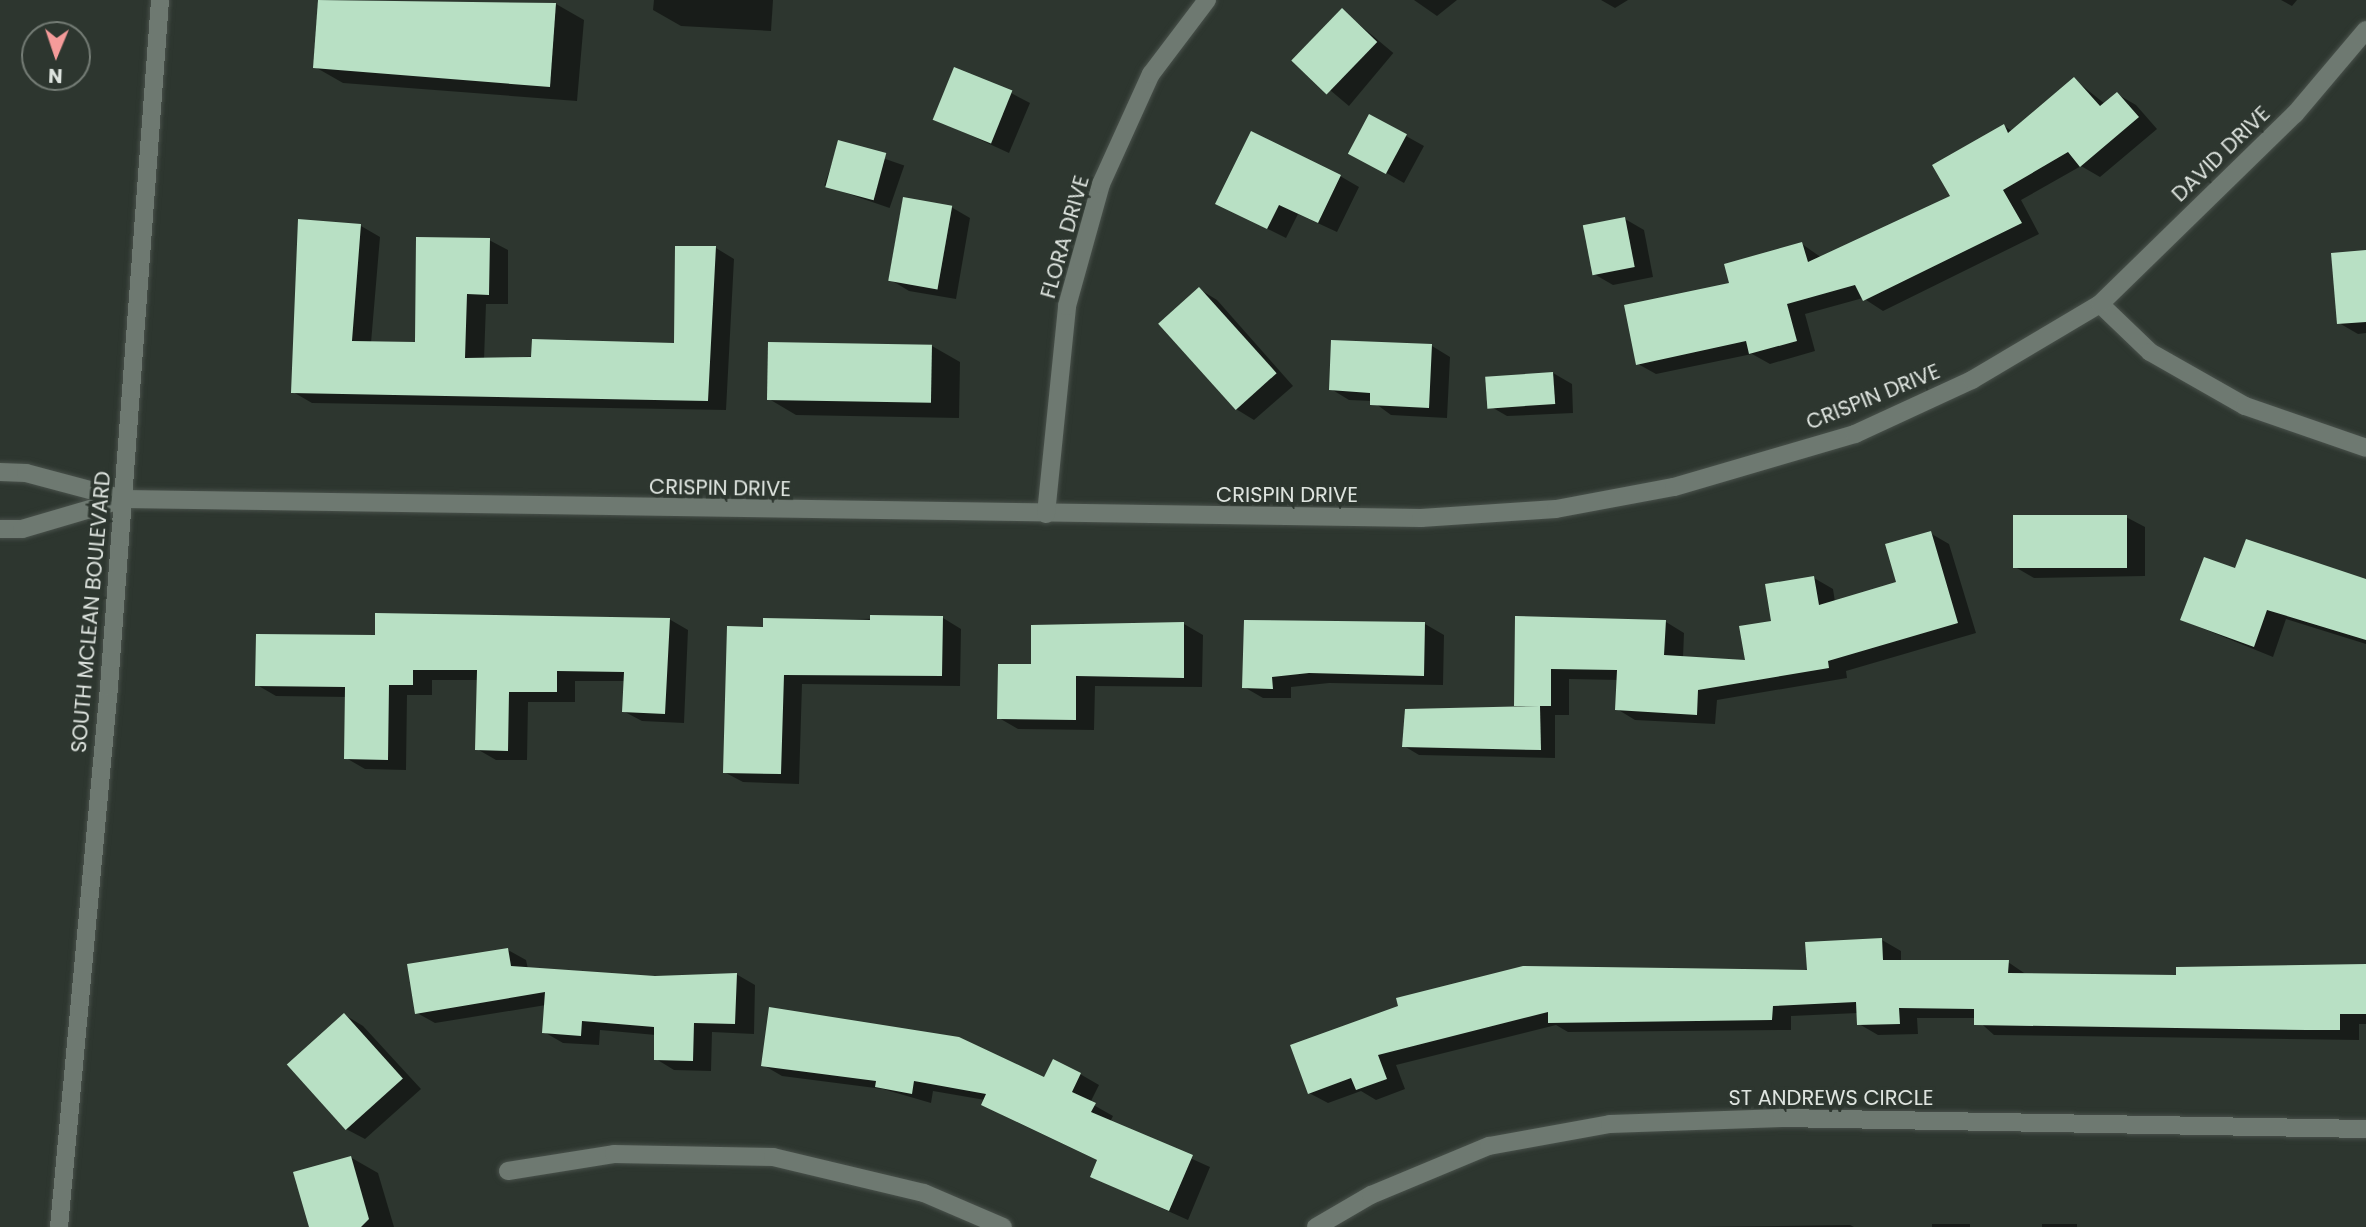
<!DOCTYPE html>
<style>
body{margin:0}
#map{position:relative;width:2366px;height:1227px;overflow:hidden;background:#2d362f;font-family:Poppins,sans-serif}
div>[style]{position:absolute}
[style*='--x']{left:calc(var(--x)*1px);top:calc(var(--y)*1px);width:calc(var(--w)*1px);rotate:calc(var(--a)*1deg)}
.shadow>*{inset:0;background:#0007;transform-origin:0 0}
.building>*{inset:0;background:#b8e0c4;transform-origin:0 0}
.roads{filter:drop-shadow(0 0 2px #49514b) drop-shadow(0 0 2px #49514b)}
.service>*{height:18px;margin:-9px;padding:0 9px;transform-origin:9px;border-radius:9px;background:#6e7971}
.minor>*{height:18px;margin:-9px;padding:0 9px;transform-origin:9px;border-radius:9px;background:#6e7971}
.secondary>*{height:18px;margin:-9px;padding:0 9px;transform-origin:9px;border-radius:9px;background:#6e7971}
span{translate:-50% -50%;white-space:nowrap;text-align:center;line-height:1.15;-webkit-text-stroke:7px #2d362f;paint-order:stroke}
.street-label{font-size:21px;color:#dee4df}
.north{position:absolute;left:21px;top:21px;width:70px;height:70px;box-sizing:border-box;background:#2d362f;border:2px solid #747c75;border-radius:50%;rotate:182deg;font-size:19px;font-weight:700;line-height:28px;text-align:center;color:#dee4df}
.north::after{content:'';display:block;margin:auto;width:24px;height:32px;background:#f59b9a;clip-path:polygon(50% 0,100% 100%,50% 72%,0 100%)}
</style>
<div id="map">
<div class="shadow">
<div style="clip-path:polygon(320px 0,556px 4px,584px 20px,577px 101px,343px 83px,315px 67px)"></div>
<div style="clip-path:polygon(654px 0,773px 0,771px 31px,681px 26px,653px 10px)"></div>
<div style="clip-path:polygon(1414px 0,1457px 0,1437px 16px)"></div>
<div style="clip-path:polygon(1601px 0,1628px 0,1615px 8px)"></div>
<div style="clip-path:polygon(2281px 0,2297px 0,2292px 6px)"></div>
<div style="left:1342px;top:10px;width:67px;height:69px;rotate:40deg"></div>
<div style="clip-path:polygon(2074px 79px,2105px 104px,2117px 94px,2136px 105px,2157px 129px,2100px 177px,2081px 166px,2021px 200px,2039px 234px,1883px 311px,1863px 298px,1805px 314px,1815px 351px,1770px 364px,1752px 354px,1656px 374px,1638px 364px,1731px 284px,1802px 244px,1822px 258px,1952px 197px,2004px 126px,2012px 131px)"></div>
<div style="clip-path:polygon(1011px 93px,1030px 103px,1009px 153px,935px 119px)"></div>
<div style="clip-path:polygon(1406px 136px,1424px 146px,1404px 183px,1350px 152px)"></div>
<div style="left:839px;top:143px;width:69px;height:45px;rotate:19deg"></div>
<div style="clip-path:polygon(1340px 176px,1359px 187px,1337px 232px,1298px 214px,1286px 238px,1218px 204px)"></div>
<div style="clip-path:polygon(951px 207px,970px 218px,956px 299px,909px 291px,891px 280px)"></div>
<div style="clip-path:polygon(1625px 219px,1644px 230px,1653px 277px,1613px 285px,1594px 274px)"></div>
<div style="clip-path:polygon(361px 226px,380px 237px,371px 343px,416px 344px,489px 240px,508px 250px,508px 304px,486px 304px,484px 360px,676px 345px,716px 248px,734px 259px,726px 410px,312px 403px,293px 392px)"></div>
<div style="clip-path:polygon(2366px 252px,2366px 333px,2358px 334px,2339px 323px)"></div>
<div style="clip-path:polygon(1199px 289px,1217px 300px,1293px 386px,1254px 420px,1236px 409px)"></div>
<div style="clip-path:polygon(932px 346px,960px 362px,959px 418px,796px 415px,769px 399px)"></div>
<div style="clip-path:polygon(1432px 346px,1450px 357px,1447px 418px,1391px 415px,1372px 401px,1349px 400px,1331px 389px)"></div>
<div style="clip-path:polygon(1553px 373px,1572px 384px,1573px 413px,1507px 416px,1488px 405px)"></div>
<div style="clip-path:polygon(2126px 517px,2145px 527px,2145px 576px,2034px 578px,2015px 567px)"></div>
<div style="clip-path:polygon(1930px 533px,1949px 544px,1976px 633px,1846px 671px,1847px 678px,1717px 700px,1715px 724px,1635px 720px,1617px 709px,1618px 680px,1569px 679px,1569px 715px,1555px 715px,1555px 758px,1419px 755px,1404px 746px,1522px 708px,1516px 705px,1516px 617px,1666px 622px,1684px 633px,1683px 658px,1747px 661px,1814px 578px,1833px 589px,1835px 602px,1898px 583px)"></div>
<div style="clip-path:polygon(2236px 571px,2366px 580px,2366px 644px,2286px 619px,2273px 657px,2182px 620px)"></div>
<div style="clip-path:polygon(943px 618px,961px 629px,960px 686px,802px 684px,799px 784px,743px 782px,724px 772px,765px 620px)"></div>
<div style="clip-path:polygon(669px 619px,688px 630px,684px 723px,642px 721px,623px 711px,625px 681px,575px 681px,575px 702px,528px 702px,527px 760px,496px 760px,477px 749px,478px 680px,432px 680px,432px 695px,407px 695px,406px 770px,365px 769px,346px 758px,347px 697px,276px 696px,257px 685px,377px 637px)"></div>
<div style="clip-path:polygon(1246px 622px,1425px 624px,1444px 635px,1443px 685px,1329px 683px,1291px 687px,1291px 698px,1263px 698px,1244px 687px)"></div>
<div style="clip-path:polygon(1184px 624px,1203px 635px,1202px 687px,1095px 686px,1094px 730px,1018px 729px,999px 718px,1033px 666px)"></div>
<div style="clip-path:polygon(1882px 940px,1901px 951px,1901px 962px,2008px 962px,2027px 975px,2178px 977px,2366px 966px,2366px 1024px,2359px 1024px,2359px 1040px,1994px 1035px,1975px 1018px,1917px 1018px,1918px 1034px,1878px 1035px,1859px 1024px,1858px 1013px,1791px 1016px,1791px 1030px,1568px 1032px,1556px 1025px,1396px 1065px,1405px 1089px,1376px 1100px,1361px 1091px,1328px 1103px,1309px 1093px,1292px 1046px,1809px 972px)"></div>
<div style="clip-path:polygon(508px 950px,526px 960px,528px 969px,655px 978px,736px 974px,755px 985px,754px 1034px,712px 1032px,711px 1071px,674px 1070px,656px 1059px,656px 1035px,600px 1030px,599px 1045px,563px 1043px,544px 1032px,546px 1005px,435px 1023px,417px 1013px)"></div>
<div style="clip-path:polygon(345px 1015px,363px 1026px,421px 1089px,365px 1139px,346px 1129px)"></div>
<div style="clip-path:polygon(763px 1065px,1045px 1079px,1080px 1074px,1099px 1085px,1090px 1103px,1113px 1116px,1110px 1122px,1210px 1167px,1188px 1220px,1092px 1177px,1099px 1161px,1002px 1115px,985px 1100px,933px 1091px,931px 1103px,883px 1089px,782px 1076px)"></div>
<div style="clip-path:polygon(350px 1157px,378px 1173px,394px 1227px,311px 1227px)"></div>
<div style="left:1932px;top:1224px;width:38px;height:3px"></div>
<div style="left:2042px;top:1224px;width:35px;height:3px"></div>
<div style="clip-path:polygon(1850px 1225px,1854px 1227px,1690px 1227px)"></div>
</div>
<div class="building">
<div style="clip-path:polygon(318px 0,556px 3px,550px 87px,313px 68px)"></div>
<div style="left:1342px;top:8px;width:49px;height:73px;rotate:44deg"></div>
<div style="left:954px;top:67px;width:63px;height:57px;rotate:22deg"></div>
<div style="clip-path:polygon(2074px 77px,2100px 106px,2117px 92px,2139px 117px,2080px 167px,2068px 152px,2003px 190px,2022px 223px,1863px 301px,1855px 285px,1787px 304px,1797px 341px,1749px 354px,1746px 341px,1636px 365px,1624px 305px,1729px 283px,1724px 264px,1802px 242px,1808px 262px,1950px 196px,1932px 165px,2004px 124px,2008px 133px)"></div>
<div style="left:1369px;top:114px;width:43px;height:45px;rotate:28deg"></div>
<div style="clip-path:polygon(1251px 131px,1341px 175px,1318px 223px,1279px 205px,1267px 229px,1215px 204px)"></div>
<div style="left:838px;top:140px;width:50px;height:49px;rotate:15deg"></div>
<div style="left:903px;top:197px;width:50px;height:85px;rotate:10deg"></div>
<div style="left:1625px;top:217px;width:51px;height:43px;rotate:79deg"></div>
<div style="clip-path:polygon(298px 219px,361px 224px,352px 341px,415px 342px,416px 237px,490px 238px,489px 295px,467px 294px,465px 358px,531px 357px,532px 339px,674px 343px,675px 246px,716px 246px,708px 401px,291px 393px)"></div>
<div style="clip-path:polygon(2366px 250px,2366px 322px,2337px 324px,2331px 253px)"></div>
<div style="left:1199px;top:287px;width:116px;height:55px;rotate:48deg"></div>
<div style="clip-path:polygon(1331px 340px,1432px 344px,1429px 408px,1370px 405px,1370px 393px,1329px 390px)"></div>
<div style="left:768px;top:342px;width:164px;height:58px;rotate:1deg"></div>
<div style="left:1553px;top:372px;width:32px;height:68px;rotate:86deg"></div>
<div style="left:2013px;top:515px;width:114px;height:53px"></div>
<div style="clip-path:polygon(1931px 531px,1958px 623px,1828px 661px,1829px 668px,1698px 690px,1697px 715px,1615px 710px,1617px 670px,1551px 669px,1551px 706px,1514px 706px,1515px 616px,1666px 620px,1664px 655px,1745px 660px,1739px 626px,1771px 621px,1765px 584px,1814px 576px,1819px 605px,1896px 582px,1885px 544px)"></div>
<div style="clip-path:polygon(2246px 539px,2366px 579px,2366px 640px,2267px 610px,2254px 647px,2180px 620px,2204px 557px,2235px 568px)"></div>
<div style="clip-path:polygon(375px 613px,670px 618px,665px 714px,622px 712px,624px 672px,557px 671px,557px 692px,509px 692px,508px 751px,475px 750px,477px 670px,413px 670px,413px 685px,389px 685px,388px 760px,344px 759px,345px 687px,255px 686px,256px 634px,375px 635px)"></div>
<div style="clip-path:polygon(870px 615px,943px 616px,942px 676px,784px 675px,781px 774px,723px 773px,727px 626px,763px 627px,763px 618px,870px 620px)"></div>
<div style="clip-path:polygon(1244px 620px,1425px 622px,1424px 676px,1309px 673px,1272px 677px,1273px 689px,1242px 688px)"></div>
<div style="clip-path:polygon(1184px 622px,1184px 678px,1076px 676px,1076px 720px,997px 719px,998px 664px,1031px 664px,1031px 625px)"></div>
<div style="clip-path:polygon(1540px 706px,1541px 750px,1402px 747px,1405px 709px)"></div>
<div style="clip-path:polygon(1882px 938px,1883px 960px,2009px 960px,2008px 973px,2176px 975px,2176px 967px,2366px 964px,2366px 1014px,2340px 1014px,2340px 1030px,2307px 1030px,1974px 1025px,1974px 1009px,1899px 1008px,1900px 1024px,1857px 1025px,1856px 1002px,1773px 1006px,1772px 1020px,1548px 1023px,1548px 1012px,1378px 1055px,1387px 1079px,1356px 1090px,1351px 1078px,1308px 1094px,1290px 1045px,1398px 1006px,1396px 998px,1523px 966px,1807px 970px,1805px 942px)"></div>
<div style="clip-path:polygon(508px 948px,511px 966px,655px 976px,737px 973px,735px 1024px,694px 1023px,693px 1061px,654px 1060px,654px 1027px,582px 1021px,581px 1036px,542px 1033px,545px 992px,415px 1014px,407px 964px)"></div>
<div style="clip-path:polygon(769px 1007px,959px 1037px,1044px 1077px,1053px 1059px,1081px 1073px,1072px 1092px,1096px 1103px,1091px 1112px,1193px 1155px,1169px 1211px,1090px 1177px,1097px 1160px,981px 1105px,986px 1094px,914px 1081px,912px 1094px,875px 1087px,876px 1081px,761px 1066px)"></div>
<div style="left:344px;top:1013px;width:88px;height:77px;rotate:48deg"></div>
<div style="clip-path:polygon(351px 1156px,369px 1219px,361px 1227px,309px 1227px,293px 1172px)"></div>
</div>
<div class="roads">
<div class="service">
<div style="--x:0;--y:472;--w:26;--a:2"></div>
<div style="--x:26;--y:473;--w:101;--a:14.9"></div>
<div style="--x:0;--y:529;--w:22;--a:0"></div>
<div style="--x:22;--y:529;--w:106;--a:-16.4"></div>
</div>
<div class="minor">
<div style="--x:2100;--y:304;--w:69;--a:43.8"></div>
<div style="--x:2150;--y:352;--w:109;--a:29.6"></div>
<div style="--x:2245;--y:406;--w:128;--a:19.1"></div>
<div style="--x:124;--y:499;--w:1297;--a:0.84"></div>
<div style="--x:1421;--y:518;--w:135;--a:-3.8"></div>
<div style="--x:1556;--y:509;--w:120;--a:-10.6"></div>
<div style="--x:1674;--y:487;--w:189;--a:-16.3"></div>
<div style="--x:1855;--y:434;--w:129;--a:-24.8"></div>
<div style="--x:1972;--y:380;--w:149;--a:-30.7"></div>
<div style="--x:2100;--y:304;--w:272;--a:-44.3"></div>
<div style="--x:2295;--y:114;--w:110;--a:-49.8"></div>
<div style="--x:1046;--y:514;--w:209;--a:-84.2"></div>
<div style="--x:1067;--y:306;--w:127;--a:-74.4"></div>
<div style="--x:1101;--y:184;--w:121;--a:-65.6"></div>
<div style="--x:1151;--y:74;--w:93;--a:-52.9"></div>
<div style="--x:508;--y:1171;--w:107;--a:-9.1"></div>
<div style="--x:614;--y:1154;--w:159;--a:1.1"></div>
<div style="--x:773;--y:1157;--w:155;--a:13.4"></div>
<div style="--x:924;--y:1193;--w:86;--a:23.3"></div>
<div style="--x:1316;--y:1227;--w:64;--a:-30.2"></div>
<div style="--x:1371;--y:1195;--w:128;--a:-22.6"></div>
<div style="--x:1489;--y:1146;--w:123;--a:-10.3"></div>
<div style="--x:1610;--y:1124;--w:172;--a:-2"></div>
<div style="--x:1782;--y:1118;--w:584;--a:1.08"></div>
</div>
<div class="secondary">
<div style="--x:59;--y:1227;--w:542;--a:-84.71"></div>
<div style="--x:109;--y:687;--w:689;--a:-85.75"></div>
</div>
</div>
<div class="street-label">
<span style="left:2221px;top:154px;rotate:-44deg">DAVID DRIVE</span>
<span style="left:1065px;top:237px;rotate:-74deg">FLORA DRIVE</span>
<span style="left:1873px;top:397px;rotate:-22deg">CRISPIN DRIVE</span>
<span style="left:720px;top:488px;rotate:1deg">CRISPIN DRIVE</span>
<span style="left:1287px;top:495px">CRISPIN DRIVE</span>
<span style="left:91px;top:612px;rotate:-85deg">SOUTH MCLEAN BOULEVARD</span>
<span style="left:1831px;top:1098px">ST ANDREWS CIRCLE</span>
</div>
<div class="north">N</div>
</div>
